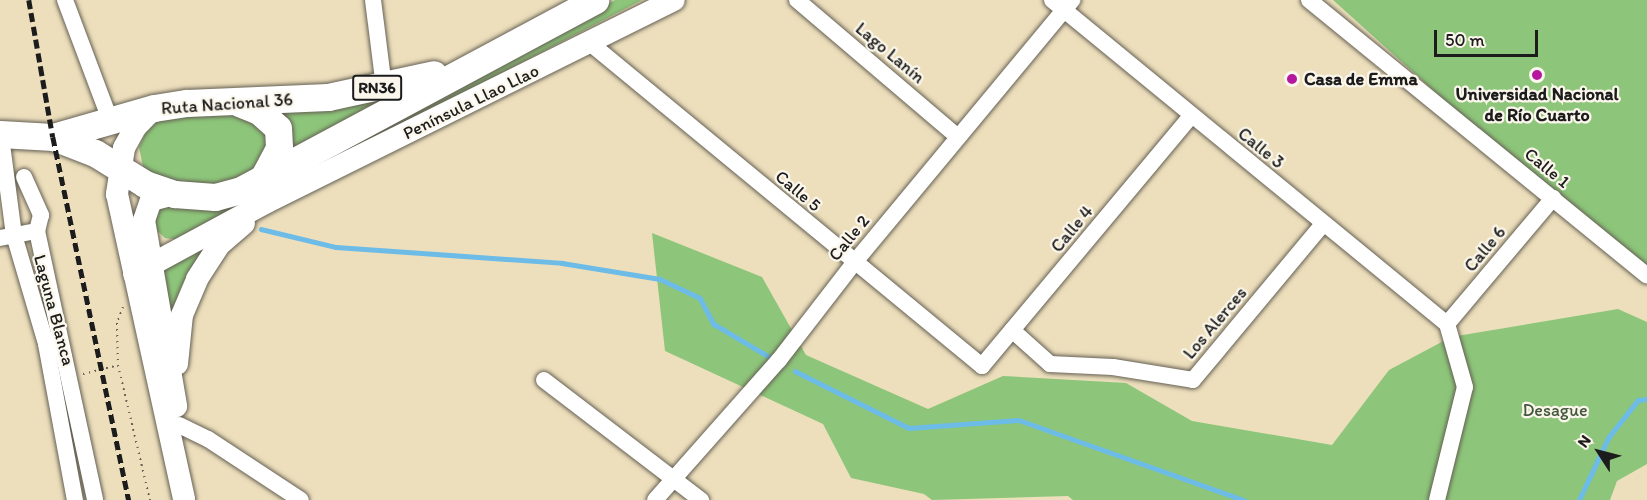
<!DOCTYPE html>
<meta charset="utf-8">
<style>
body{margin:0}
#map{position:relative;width:1647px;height:500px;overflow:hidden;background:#eddfbc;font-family:Itim,sans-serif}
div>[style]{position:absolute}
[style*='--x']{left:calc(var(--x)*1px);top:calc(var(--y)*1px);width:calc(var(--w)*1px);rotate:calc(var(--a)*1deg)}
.green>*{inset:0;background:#8dc67a}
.stream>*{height:4.5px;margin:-2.25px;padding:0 2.25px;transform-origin:2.25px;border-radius:2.25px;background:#6dbbe7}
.path>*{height:2px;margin-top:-1px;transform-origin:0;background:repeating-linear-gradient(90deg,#656054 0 1.5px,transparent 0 6px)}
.roads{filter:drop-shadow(0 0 2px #656054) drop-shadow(0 0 2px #656054)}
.minor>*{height:16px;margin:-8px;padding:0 8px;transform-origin:8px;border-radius:8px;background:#fff}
.secondary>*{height:22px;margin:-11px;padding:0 11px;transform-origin:11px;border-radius:11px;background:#fff}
.trunk>*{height:27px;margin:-13.5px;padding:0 13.5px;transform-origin:13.5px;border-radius:13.5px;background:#fff}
.rail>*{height:4.5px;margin-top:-2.25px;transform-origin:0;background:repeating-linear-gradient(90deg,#1c1c1c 0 9px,transparent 0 13.5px)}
.dots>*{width:16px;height:16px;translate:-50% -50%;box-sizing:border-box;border:3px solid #fbf7ec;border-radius:50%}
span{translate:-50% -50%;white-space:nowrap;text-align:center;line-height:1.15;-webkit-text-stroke:4.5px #fbf7ec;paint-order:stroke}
.shield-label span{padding:2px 4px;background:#fbf7ec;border:2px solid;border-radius:4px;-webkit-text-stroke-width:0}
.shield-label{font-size:16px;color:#1c1c1c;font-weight:700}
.street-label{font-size:18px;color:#1c1c1c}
.poi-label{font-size:18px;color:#1c1c1c;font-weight:700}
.left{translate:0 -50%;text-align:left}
.park-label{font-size:18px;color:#44583d}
.north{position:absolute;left:1569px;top:422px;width:60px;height:60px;-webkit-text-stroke:4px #fbf7ec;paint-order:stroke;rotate:306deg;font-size:16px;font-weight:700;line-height:24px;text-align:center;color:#1c1c1c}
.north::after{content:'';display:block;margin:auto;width:21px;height:27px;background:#1c1c1c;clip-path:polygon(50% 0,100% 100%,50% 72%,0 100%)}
.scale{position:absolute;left:1434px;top:30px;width:104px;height:27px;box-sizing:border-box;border:3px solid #1c1c1c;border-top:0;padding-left:8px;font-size:18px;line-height:21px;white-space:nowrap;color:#1c1c1c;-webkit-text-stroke:4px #fbf7ec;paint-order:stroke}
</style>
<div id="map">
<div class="green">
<div style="clip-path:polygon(615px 0,642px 0,179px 240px,165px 238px,153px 227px,155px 213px,167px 205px,217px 208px)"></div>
<div style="clip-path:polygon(1333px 0,1647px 0,1647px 268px,1553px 198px)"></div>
<div style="clip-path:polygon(418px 88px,289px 154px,269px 106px)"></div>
<div style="clip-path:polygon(201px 113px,245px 115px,265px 126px,272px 143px,247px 176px,220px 185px,188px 186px,144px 171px,139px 147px,147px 130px,161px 117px)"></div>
<div style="clip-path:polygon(652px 233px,762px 277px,806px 355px,928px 409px,1003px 376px,1126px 383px,1192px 421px,1332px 445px,1389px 370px,1451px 337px,1618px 309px,1647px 322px,1647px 464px,1617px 481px,1610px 500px,1073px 500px,1068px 496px,932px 500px,924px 494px,851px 478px,823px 424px,665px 351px)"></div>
<div style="clip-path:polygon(215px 237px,172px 331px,159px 268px)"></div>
</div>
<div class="stream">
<div style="--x:261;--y:229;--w:77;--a:13.5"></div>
<div style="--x:336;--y:247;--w:227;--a:4"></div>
<div style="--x:562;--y:263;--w:99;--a:9.3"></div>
<div style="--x:660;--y:279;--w:44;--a:25.4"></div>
<div style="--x:700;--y:298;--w:30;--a:62"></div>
<div style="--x:714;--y:324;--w:63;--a:30.7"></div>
<div style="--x:795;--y:371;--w:127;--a:26.6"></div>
<div style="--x:909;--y:428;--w:110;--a:-4.2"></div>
<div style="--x:1019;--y:420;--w:239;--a:19.6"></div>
<div style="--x:1579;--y:500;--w:68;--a:-64.9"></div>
<div style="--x:1608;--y:438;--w:48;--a:-51.7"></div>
<div style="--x:1638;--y:400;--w:9;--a:-6"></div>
</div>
<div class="path">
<div style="--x:123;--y:307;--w:17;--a:111"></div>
<div style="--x:117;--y:323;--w:42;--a:88.6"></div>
<div style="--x:118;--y:365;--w:139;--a:76.7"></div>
<div style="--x:83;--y:374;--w:36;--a:-14"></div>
</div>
<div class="roads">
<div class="minor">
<div style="--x:65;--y:0;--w:128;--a:69.4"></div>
<div style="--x:373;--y:0;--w:88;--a:82.8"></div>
<div style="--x:797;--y:0;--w:211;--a:40.4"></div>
<div style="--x:1052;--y:0;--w:511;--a:39.36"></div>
<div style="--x:1309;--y:0;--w:436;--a:39.2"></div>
<div style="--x:590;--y:43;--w:508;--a:39.49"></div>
<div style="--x:982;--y:366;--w:326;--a:-50.1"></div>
<div style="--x:0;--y:129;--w:107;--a:82.5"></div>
<div style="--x:14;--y:235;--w:114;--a:73.6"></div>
<div style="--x:46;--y:344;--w:159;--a:79.5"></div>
<div style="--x:24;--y:177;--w:42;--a:65.9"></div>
<div style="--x:41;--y:215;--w:16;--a:104"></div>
<div style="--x:37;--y:231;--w:275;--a:77.8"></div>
<div style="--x:0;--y:238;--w:38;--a:-11"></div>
<div style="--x:1447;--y:324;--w:165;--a:-49.9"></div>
<div style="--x:1012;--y:330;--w:51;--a:41.8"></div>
<div style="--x:1050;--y:364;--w:63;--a:2.7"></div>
<div style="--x:1113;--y:367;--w:81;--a:9.2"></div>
<div style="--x:1193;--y:380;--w:203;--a:-50.2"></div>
<div style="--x:544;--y:380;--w:198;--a:37.4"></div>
<div style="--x:179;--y:425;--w:32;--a:26"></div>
<div style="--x:208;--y:439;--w:111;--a:33.3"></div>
<div style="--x:655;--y:500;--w:187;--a:-48.5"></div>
<div style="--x:779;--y:360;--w:123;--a:-52.3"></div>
<div style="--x:854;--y:263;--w:342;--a:-50.3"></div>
<div style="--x:1437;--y:500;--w:116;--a:-76.1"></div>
<div style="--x:1465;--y:387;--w:66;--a:-105.9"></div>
</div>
<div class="secondary">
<div style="--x:154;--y:108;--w:28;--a:134"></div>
<div style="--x:135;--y:128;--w:23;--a:119"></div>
<div style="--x:124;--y:148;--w:47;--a:98.7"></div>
<div style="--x:117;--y:194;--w:313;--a:77.6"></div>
<div style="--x:174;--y:194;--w:24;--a:165"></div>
<div style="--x:151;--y:200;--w:21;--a:109"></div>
<div style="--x:144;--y:220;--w:189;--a:80.2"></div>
<div style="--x:134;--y:274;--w:151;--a:-28.4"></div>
<div style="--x:267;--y:202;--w:454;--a:-26.4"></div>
<div style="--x:177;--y:364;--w:49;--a:-84.2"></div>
<div style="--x:182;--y:315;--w:39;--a:-67"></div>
<div style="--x:197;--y:279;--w:40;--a:-57.1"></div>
<div style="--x:219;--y:245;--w:33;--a:-41"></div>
</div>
<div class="trunk">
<div style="--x:239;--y:103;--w:22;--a:22"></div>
<div style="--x:259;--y:111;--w:25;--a:42"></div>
<div style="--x:278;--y:128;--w:20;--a:87"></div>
<div style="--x:279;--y:148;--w:34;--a:118"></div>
<div style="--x:0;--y:134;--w:53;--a:3.2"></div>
<div style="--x:53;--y:137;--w:45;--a:20.9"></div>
<div style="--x:95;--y:153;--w:59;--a:31.8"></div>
<div style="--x:145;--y:184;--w:31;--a:19"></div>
<div style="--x:174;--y:194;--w:41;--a:4.2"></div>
<div style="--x:215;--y:197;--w:27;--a:-15"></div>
<div style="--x:241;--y:190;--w:402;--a:-28.2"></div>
<div style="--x:53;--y:137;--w:105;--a:-16"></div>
<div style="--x:154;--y:108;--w:33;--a:-9"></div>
<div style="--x:187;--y:103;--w:141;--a:-2.4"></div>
<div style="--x:328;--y:97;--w:108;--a:-12.2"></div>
</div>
</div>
<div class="rail">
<div style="--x:29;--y:0;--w:139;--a:80.1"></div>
<div style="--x:53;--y:137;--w:371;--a:78.2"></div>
</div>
<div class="dots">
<div style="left:1537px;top:75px;background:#b5179e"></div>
<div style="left:1292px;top:79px;background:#b5179e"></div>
</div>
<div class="shield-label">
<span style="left:377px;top:88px">RN36</span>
</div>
<div class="street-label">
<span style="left:890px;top:53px;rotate:40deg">Lago Lanín</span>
<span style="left:471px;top:102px;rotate:-26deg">Península Llao Llao</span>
<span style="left:227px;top:104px;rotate:-4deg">Ruta Nacional 36</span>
<span style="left:1261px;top:148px;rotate:39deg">Calle 3</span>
<span style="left:1547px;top:168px;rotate:39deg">Calle 1</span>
<span style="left:798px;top:191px;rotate:40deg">Calle 5</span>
<span style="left:1072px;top:229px;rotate:-50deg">Calle 4</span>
<span style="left:849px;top:238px;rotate:-51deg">Calle 2</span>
<span style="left:1485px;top:249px;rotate:-50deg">Calle 6</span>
<span style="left:54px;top:310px;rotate:75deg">Laguna Blanca</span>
<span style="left:1215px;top:323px;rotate:-50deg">Los Alerces</span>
</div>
<div class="poi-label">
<span class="left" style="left:1304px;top:79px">Casa de Emma</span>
<span style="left:1537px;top:105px">Universidad Nacional<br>de Río Cuarto</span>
</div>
<div class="park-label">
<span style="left:1555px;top:410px">Desague</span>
</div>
<div class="north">N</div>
<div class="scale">50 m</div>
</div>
